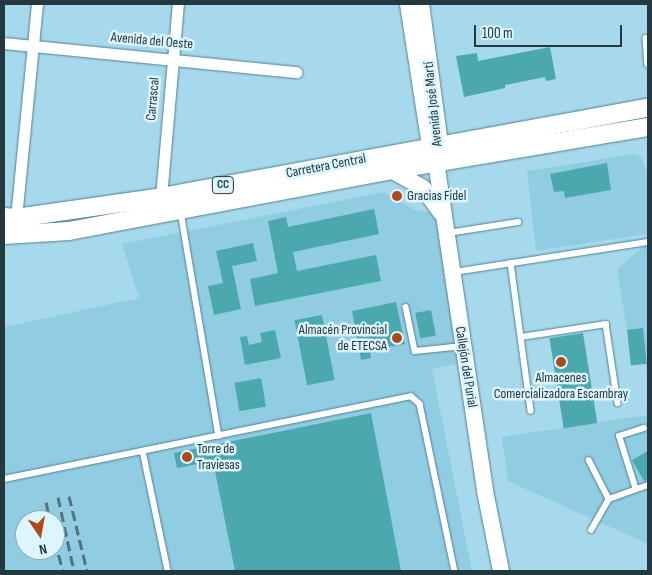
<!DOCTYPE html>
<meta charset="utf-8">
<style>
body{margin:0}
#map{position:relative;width:652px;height:575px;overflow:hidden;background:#a6d9eb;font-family:"Sofia Sans Condensed",sans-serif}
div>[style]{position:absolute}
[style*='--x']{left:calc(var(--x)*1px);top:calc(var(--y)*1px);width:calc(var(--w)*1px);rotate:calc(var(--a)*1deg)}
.built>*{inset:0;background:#91cde2}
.building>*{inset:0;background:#4ba8af;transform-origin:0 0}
.roads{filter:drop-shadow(0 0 1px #518293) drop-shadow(0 0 1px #518293)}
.lane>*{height:5.5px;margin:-2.75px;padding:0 2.75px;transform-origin:2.75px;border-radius:2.75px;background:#fff}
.street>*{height:11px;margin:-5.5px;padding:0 5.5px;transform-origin:5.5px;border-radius:5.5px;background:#fff}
.secondary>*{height:16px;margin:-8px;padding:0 8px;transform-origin:8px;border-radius:8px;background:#fff}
.primary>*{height:18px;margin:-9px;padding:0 9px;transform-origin:9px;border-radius:9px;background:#fff}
.rail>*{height:3px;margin-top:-1.5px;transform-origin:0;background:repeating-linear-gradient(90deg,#52727d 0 10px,transparent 0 15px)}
.dots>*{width:14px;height:14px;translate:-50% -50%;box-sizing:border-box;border:2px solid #dcf5fe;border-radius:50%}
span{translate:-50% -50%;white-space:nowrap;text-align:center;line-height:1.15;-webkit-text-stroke:5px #dcf5fe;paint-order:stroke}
.shield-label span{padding:1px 4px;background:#dcf5fe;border:1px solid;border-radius:4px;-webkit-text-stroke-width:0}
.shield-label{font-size:12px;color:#23383f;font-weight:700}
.street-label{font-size:14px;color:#23383f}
.poi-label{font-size:14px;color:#23383f}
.left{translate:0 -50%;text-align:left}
.right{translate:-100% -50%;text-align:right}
.frame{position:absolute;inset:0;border:5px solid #23383f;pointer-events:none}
.north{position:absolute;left:15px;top:510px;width:50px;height:50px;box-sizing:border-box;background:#dcf5fe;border:1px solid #92a9b2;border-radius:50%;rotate:168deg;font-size:14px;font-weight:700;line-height:20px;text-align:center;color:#23383f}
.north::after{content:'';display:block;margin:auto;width:18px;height:22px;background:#ae4919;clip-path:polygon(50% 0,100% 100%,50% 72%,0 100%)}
.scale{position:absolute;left:474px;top:25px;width:148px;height:22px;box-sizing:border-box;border:2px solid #23383f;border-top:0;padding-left:6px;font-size:15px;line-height:18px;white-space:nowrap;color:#23383f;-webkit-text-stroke:4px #dcf5fe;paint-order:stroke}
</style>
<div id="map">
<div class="built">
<div style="clip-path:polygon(635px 154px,641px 157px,648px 175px,648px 234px,536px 251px,527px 171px)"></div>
<div style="clip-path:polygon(evenodd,384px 192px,415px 210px,431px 213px,438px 220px,460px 363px,432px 369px,472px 571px,4px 571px,4px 327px,139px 298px,122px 244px,384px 192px,25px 520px,55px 520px,55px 550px,25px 550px,25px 520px)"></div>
<div style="clip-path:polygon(648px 242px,648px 377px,646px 364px,627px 330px,617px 269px)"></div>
<div style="clip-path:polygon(648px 415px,648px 544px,508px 481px,502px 437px)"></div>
</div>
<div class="building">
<div style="clip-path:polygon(550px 47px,556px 79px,546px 81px,545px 77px,505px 85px,505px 88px,464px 97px,456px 56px,477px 53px,478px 61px)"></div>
<div style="clip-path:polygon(607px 163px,611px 190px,565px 198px,564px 191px,554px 192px,550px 174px)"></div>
<div style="clip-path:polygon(374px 209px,379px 234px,293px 252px,297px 271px,376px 255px,381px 281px,255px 306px,250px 279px,278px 273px,268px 221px,286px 217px,288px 227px)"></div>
<div style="clip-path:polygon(253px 243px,257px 261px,232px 266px,241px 309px,214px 315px,208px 286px,223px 283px,216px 251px)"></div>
<div style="clip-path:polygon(396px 302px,405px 344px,370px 350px,371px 358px,361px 360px,352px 311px)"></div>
<div style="left:431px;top:310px;width:26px;height:16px;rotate:79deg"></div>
<div style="left:322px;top:315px;width:66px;height:28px;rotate:79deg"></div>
<div style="left:643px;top:328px;width:36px;height:16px;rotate:84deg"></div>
<div style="clip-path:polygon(275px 330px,281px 358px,245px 365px,240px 337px,247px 336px,249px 345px,262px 342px,260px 333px)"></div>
<div style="left:583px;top:333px;width:91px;height:34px;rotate:81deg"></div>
<div style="left:261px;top:378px;width:29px;height:27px;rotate:80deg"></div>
<div style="clip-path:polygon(371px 413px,401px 571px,235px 571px,213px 461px,177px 468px,174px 453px)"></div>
<div style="clip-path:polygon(648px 451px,648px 480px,644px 481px,632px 460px)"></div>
</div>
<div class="roads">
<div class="lane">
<div style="--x:646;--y:38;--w:26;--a:86"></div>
<div style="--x:181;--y:212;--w:227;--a:80.4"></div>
<div style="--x:448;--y:233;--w:71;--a:-8.9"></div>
<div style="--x:511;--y:263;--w:149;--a:82.3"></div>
<div style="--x:454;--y:272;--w:196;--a:-8.8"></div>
<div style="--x:406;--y:307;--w:45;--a:78.4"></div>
<div style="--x:415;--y:351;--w:48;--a:-5.9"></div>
<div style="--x:521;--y:337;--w:86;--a:-8.7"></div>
<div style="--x:606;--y:324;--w:80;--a:81.4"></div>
<div style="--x:143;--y:451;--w:123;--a:78.2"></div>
<div style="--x:589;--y:460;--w:44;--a:62.9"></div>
<div style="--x:4;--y:479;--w:415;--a:-11.5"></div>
<div style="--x:411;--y:396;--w:12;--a:42"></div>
<div style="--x:420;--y:404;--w:171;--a:78.2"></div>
<div style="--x:635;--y:487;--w:53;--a:-107.4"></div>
<div style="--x:619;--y:436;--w:26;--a:-18"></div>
<div style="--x:591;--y:530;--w:36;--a:-60"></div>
<div style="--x:609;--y:499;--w:41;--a:-19.7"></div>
</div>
<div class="street">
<div style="--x:4;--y:43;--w:294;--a:5.7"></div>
<div style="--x:161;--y:197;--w:194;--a:-85"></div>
<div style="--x:16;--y:218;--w:215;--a:-84.4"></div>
</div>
<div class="secondary">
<div style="--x:408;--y:4;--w:144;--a:81.2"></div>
<div style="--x:430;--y:146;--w:17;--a:69"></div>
<div style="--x:436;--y:162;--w:18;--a:-77"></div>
<div style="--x:440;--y:144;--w:141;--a:-97.7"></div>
<div style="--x:436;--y:162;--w:333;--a:81.5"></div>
<div style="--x:485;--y:491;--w:82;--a:78.7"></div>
<div style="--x:391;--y:170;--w:37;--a:29"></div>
<div style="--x:423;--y:188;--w:31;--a:54"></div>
</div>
<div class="primary">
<div style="--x:4;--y:217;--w:12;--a:5"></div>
<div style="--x:16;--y:218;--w:147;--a:-8.2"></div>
<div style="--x:161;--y:197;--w:495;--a:-10.4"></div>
<div style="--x:4;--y:235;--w:65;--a:-3.5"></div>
<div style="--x:69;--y:231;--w:328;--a:-10.7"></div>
<div style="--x:391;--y:170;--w:261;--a:-9.5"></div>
</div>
</div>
<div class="rail">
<div style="--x:69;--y:496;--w:77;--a:76.5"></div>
<div style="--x:58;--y:497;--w:76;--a:77.8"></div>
<div style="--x:46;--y:502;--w:18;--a:77"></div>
<div style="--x:55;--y:540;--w:32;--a:76"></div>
</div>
<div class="dots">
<div style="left:397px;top:196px;background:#ae4919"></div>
<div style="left:397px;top:338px;background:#ae4919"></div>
<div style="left:561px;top:362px;background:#ae4919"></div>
<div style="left:187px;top:457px;background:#ae4919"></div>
</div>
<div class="shield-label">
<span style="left:223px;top:185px">CC</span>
</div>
<div class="street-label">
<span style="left:152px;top:41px;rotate:5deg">Avenida del Oeste</span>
<span style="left:153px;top:99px;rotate:-85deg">Carrascal</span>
<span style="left:433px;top:104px;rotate:-96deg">Avenida José Martí</span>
<span style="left:326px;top:166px;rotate:-11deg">Carretera Central</span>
<span style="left:466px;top:367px;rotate:81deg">Callejón del Purial</span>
</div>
<div class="poi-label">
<span class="left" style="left:407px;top:196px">Gracias Fidel</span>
<span class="right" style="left:387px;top:338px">Almacén Provincial<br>de ETECSA</span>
<span style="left:561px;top:386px">Almacenes<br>Comercializadora Escambray</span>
<span class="left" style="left:197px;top:457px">Torre de<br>Traviesas</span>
</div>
<div class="frame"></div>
<div class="north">N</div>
<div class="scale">100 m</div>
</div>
